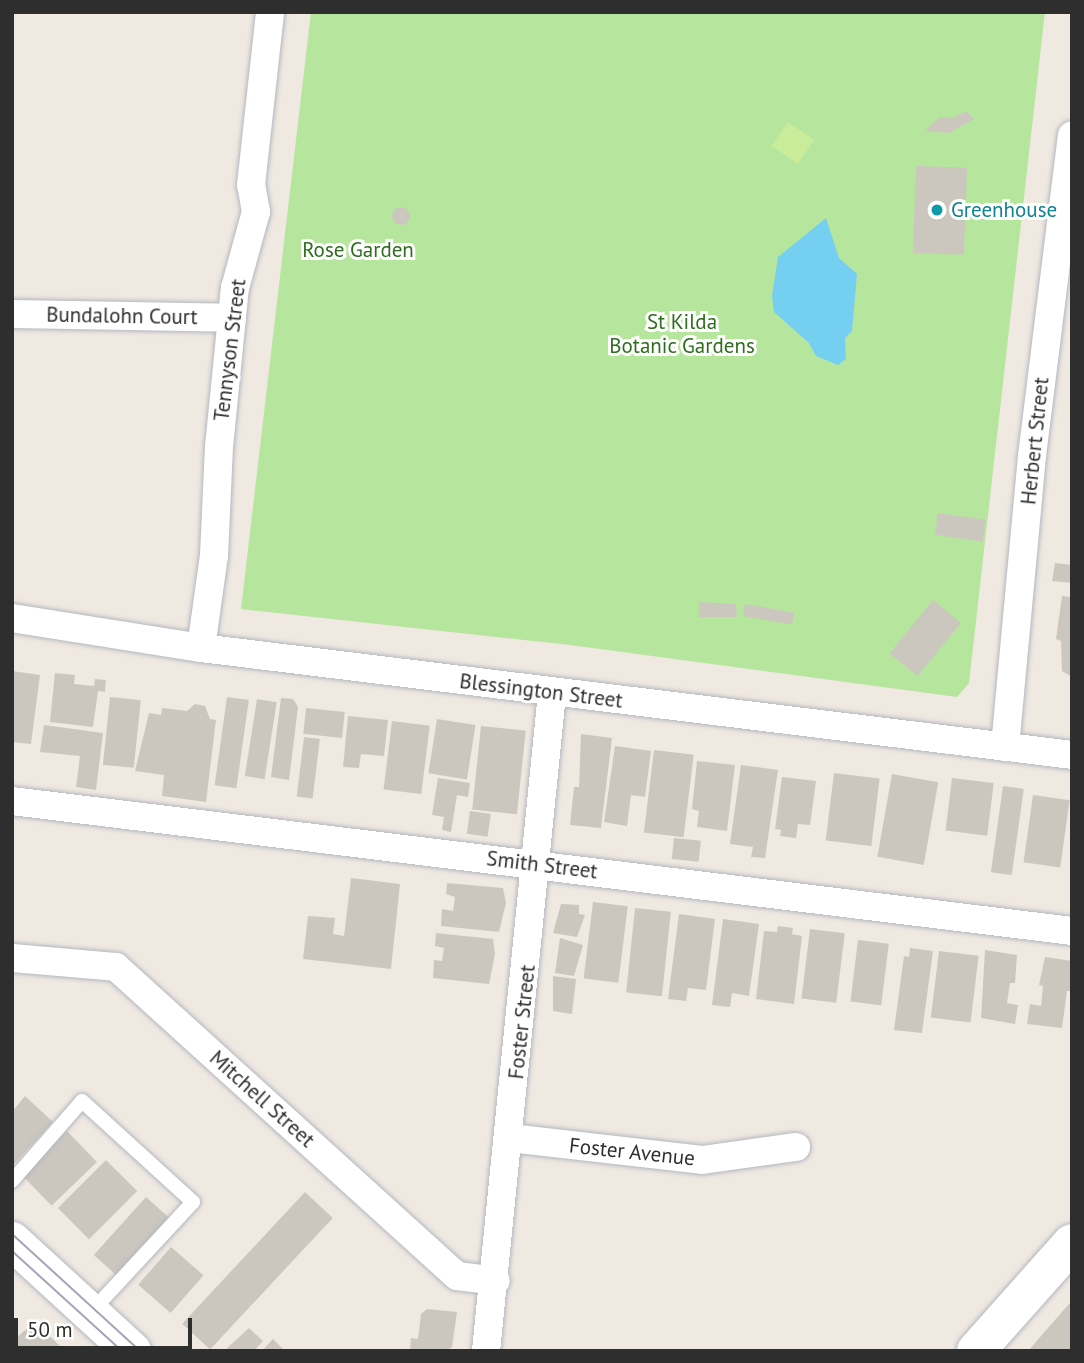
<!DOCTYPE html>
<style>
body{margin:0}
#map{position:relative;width:1084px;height:1363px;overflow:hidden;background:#efe9e1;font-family:"PT Sans",sans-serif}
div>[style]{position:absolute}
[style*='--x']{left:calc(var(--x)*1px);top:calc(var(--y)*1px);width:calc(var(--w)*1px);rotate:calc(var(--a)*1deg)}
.green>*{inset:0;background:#b6e59e}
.pitch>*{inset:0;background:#c9ec9a;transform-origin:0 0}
.water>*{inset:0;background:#75cff0}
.building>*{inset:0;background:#cbc7bf;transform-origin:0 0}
.round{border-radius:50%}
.roads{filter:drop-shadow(0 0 2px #b4b7c1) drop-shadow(0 0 2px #b4b7c1)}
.lane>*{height:14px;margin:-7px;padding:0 7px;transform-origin:7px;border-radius:7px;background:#fff}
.street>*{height:28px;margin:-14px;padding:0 14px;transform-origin:14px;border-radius:14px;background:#fff}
.secondary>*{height:38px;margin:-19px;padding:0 19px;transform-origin:19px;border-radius:19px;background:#fff}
.tram>*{height:2px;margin:-1px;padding:0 1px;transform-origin:1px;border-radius:1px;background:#a3a6b8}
.dots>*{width:19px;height:19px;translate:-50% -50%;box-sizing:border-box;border:4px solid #fff;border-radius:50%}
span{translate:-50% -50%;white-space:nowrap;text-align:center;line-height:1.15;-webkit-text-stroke:6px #fff;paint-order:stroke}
.culture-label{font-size:21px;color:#0d838f}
.left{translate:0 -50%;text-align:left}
.park-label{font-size:21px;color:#2c6e1b}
.street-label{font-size:21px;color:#2e2e2e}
.frame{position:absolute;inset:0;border:14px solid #2e2e2e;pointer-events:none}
.scale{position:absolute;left:14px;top:1318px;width:178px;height:32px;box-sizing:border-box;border:4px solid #2e2e2e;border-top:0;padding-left:9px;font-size:21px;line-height:24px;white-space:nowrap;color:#2e2e2e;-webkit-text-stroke:5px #fff;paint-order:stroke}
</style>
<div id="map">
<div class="green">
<div style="clip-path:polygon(311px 12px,1045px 12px,969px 683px,957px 697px,570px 645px,241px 609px)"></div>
</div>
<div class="pitch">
<div style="left:788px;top:122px;width:32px;height:29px;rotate:35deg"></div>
</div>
<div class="water">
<div style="clip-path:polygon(826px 218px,839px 258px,857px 274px,852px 331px,845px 338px,846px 359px,838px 365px,816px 356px,809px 343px,774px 312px,772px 296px,778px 257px)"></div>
</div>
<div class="building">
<div style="clip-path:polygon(966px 111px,974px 119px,949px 133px,925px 131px,940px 117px,952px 118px)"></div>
<div style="left:916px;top:166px;width:51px;height:87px;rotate:2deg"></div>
<div class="round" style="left:392px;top:207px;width:18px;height:18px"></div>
<div style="left:938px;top:513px;width:48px;height:22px;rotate:8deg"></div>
<div style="clip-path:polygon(1055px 563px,1072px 565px,1072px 583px,1052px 581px)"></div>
<div style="clip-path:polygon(1062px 596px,1072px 597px,1072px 677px,1062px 671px,1061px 641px,1056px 639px)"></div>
<div style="left:933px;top:600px;width:36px;height:69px;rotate:39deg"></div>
<div style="clip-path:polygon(699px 602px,736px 604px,737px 617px,699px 617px)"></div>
<div style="left:745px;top:604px;width:50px;height:12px;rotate:10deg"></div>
<div style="clip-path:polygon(12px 671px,40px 675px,31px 744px,12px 742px)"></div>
<div style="clip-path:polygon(55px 673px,75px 675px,74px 684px,94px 686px,95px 679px,106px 680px,105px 692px,98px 691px,93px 727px,50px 722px)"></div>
<div style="left:110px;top:697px;width:31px;height:68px;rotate:6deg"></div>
<div style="left:227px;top:697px;width:22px;height:89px;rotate:8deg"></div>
<div style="clip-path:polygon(281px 698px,293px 699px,298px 707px,289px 780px,271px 777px)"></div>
<div style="left:257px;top:699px;width:20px;height:78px;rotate:9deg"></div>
<div style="clip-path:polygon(195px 704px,205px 706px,210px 719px,216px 720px,206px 802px,162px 796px,164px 775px,135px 771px,149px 713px,161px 715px,162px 708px,187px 711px)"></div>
<div style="left:306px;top:708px;width:39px;height:26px;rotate:6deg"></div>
<div style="clip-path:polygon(348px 716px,388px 720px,384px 756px,361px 754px,359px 768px,343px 767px)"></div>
<div style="left:437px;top:719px;width:39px;height:55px;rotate:9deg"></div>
<div style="left:392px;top:721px;width:38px;height:69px;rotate:7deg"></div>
<div style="clip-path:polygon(44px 725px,103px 733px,96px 790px,76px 787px,80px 756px,40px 752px)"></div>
<div style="left:481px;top:726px;width:45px;height:84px;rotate:6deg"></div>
<div style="clip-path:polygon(581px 734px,612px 738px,601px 828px,570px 825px,574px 787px,579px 787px)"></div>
<div style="left:304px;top:737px;width:16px;height:60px;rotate:7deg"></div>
<div style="clip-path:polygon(615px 746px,651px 751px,645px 797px,631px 795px,627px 826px,604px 822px)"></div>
<div style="left:654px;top:750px;width:40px;height:83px;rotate:7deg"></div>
<div style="clip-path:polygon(697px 761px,735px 765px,727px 831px,697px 827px,699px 811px,692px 809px)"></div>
<div style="clip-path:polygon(741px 765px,778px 770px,765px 858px,751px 857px,753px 847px,730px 844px)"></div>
<div style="left:834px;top:773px;width:46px;height:68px;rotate:7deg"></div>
<div style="left:892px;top:774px;width:47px;height:84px;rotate:10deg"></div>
<div style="clip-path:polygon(782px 777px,816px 781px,810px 825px,798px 824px,796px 838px,780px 836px,781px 830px,775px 829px)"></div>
<div style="clip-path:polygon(438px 778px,470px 783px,468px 797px,457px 795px,451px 832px,442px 830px,444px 817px,432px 815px)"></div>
<div style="left:952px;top:778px;width:42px;height:53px;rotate:7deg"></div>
<div style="left:1003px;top:786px;width:21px;height:87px;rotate:8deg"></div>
<div style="left:1033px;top:795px;width:37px;height:68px;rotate:8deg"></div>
<div style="left:470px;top:811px;width:21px;height:23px;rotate:8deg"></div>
<div style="left:674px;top:838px;width:27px;height:21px;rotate:6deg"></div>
<div style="clip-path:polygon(351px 878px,400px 884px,391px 969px,303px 959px,308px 916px,335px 918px,333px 934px,344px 936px)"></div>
<div style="clip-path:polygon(447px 883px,503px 888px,506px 903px,499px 932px,441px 926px,442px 909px,453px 911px,455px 897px,446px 894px)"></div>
<div style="left:593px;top:902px;width:35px;height:77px;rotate:7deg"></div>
<div style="clip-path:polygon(561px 904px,579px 905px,579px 914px,585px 915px,577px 937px,553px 933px)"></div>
<div style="left:635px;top:908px;width:36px;height:85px;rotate:6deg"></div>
<div style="clip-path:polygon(679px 914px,715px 919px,706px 990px,688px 988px,686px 1001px,668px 999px)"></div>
<div style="clip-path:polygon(723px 919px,759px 924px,749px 996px,732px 993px,730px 1007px,712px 1005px)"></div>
<div style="clip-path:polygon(778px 926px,793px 928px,792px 934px,802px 936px,794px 1004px,756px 999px,764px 931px,777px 932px)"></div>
<div style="left:810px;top:929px;width:35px;height:70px;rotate:7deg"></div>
<div style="clip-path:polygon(436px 933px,493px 939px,495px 954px,489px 984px,433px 978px,434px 960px,442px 961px,444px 948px,435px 946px)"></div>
<div style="clip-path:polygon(560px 938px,583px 945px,574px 976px,555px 973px)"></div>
<div style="left:858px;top:940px;width:31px;height:62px;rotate:7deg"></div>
<div style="clip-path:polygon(910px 948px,933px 951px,922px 1033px,894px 1030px,904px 956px,909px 957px)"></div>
<div style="clip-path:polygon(985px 950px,1017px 955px,1015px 983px,1010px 983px,1007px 1003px,1018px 1005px,1015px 1024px,981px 1018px)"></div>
<div style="left:939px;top:951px;width:40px;height:67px;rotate:7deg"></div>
<div style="clip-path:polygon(1045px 957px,1072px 961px,1072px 991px,1067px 991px,1062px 1028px,1027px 1024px,1030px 1004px,1041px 1006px,1043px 986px,1039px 985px)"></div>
<div style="clip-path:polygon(553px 976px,576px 979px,572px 1014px,553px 1011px)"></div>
<div style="clip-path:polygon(25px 1096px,53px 1122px,12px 1166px,12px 1112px)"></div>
<div style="left:67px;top:1131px;width:43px;height:63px;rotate:46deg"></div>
<div style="left:106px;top:1160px;width:44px;height:68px;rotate:45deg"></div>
<div style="left:305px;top:1192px;width:38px;height:180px;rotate:43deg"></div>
<div style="left:146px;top:1197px;width:31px;height:78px;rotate:42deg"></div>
<div style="left:171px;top:1247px;width:43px;height:50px;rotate:41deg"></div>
<div style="clip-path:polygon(1072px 1301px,1072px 1351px,1028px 1351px,1068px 1305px)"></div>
<div style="clip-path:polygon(427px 1309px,457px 1312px,452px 1347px,446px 1351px,410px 1351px,411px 1338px,418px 1339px,421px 1314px)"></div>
<div style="clip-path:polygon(35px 1322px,60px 1346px,56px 1351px,12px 1351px,12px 1341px)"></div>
<div style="clip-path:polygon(249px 1328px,263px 1341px,254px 1351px,224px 1351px)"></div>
<div style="clip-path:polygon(273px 1339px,285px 1351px,262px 1351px)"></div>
</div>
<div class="roads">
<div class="lane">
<div style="--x:12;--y:1181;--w:106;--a:-48.8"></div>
<div style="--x:82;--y:1101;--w:150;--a:42.3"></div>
<div style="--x:193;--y:1202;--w:149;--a:132.8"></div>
</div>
<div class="street">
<div style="--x:12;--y:314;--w:220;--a:1"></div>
<div style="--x:12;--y:618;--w:191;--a:9"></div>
<div style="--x:201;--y:648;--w:878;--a:7"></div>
<div style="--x:201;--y:648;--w:93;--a:-82"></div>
<div style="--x:214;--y:556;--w:109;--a:-87.4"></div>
<div style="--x:219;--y:447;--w:160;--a:-84.3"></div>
<div style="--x:235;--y:288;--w:79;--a:-74.6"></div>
<div style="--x:256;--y:212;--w:27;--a:-100"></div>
<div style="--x:251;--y:185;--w:174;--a:-83.7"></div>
<div style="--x:1005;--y:747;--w:292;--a:-84.7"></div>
<div style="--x:1032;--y:456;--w:323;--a:-82.9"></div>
<div style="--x:12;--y:801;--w:1068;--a:6.99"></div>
<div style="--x:12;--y:958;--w:104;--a:4.9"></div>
<div style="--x:116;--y:967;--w:460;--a:42.2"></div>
<div style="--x:457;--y:1276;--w:39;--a:7"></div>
<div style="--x:510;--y:1138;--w:193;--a:6.5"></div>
<div style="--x:702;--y:1160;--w:95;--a:-7.9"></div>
<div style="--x:486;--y:1351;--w:661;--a:-84.27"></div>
</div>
<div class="secondary">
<div style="--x:12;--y:1241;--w:163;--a:42.5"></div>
<div style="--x:976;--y:1351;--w:144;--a:-48.4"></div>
</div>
</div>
<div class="tram">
<div style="--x:12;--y:1234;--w:173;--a:42.4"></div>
<div style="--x:12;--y:1251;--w:149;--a:42.3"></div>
</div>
<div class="dots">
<div style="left:937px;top:210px;background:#0f9aa8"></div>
</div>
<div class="culture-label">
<span class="left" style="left:951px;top:210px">Greenhouse</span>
</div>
<div class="park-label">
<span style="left:358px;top:250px">Rose Garden</span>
<span style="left:682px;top:334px">St Kilda<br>Botanic Gardens</span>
</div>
<div class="street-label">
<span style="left:122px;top:316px;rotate:1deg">Bundalohn Court</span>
<span style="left:230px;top:350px;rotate:-83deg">Tennyson Street</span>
<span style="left:1035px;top:441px;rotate:-84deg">Herbert Street</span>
<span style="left:541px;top:691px;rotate:7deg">Blessington Street</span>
<span style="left:542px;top:865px;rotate:7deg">Smith Street</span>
<span style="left:522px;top:1022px;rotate:-84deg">Foster Street</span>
<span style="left:262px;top:1099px;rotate:42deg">Mitchell Street</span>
<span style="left:632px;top:1152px;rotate:6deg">Foster Avenue</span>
</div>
<div class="frame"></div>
<div class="scale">50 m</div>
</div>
